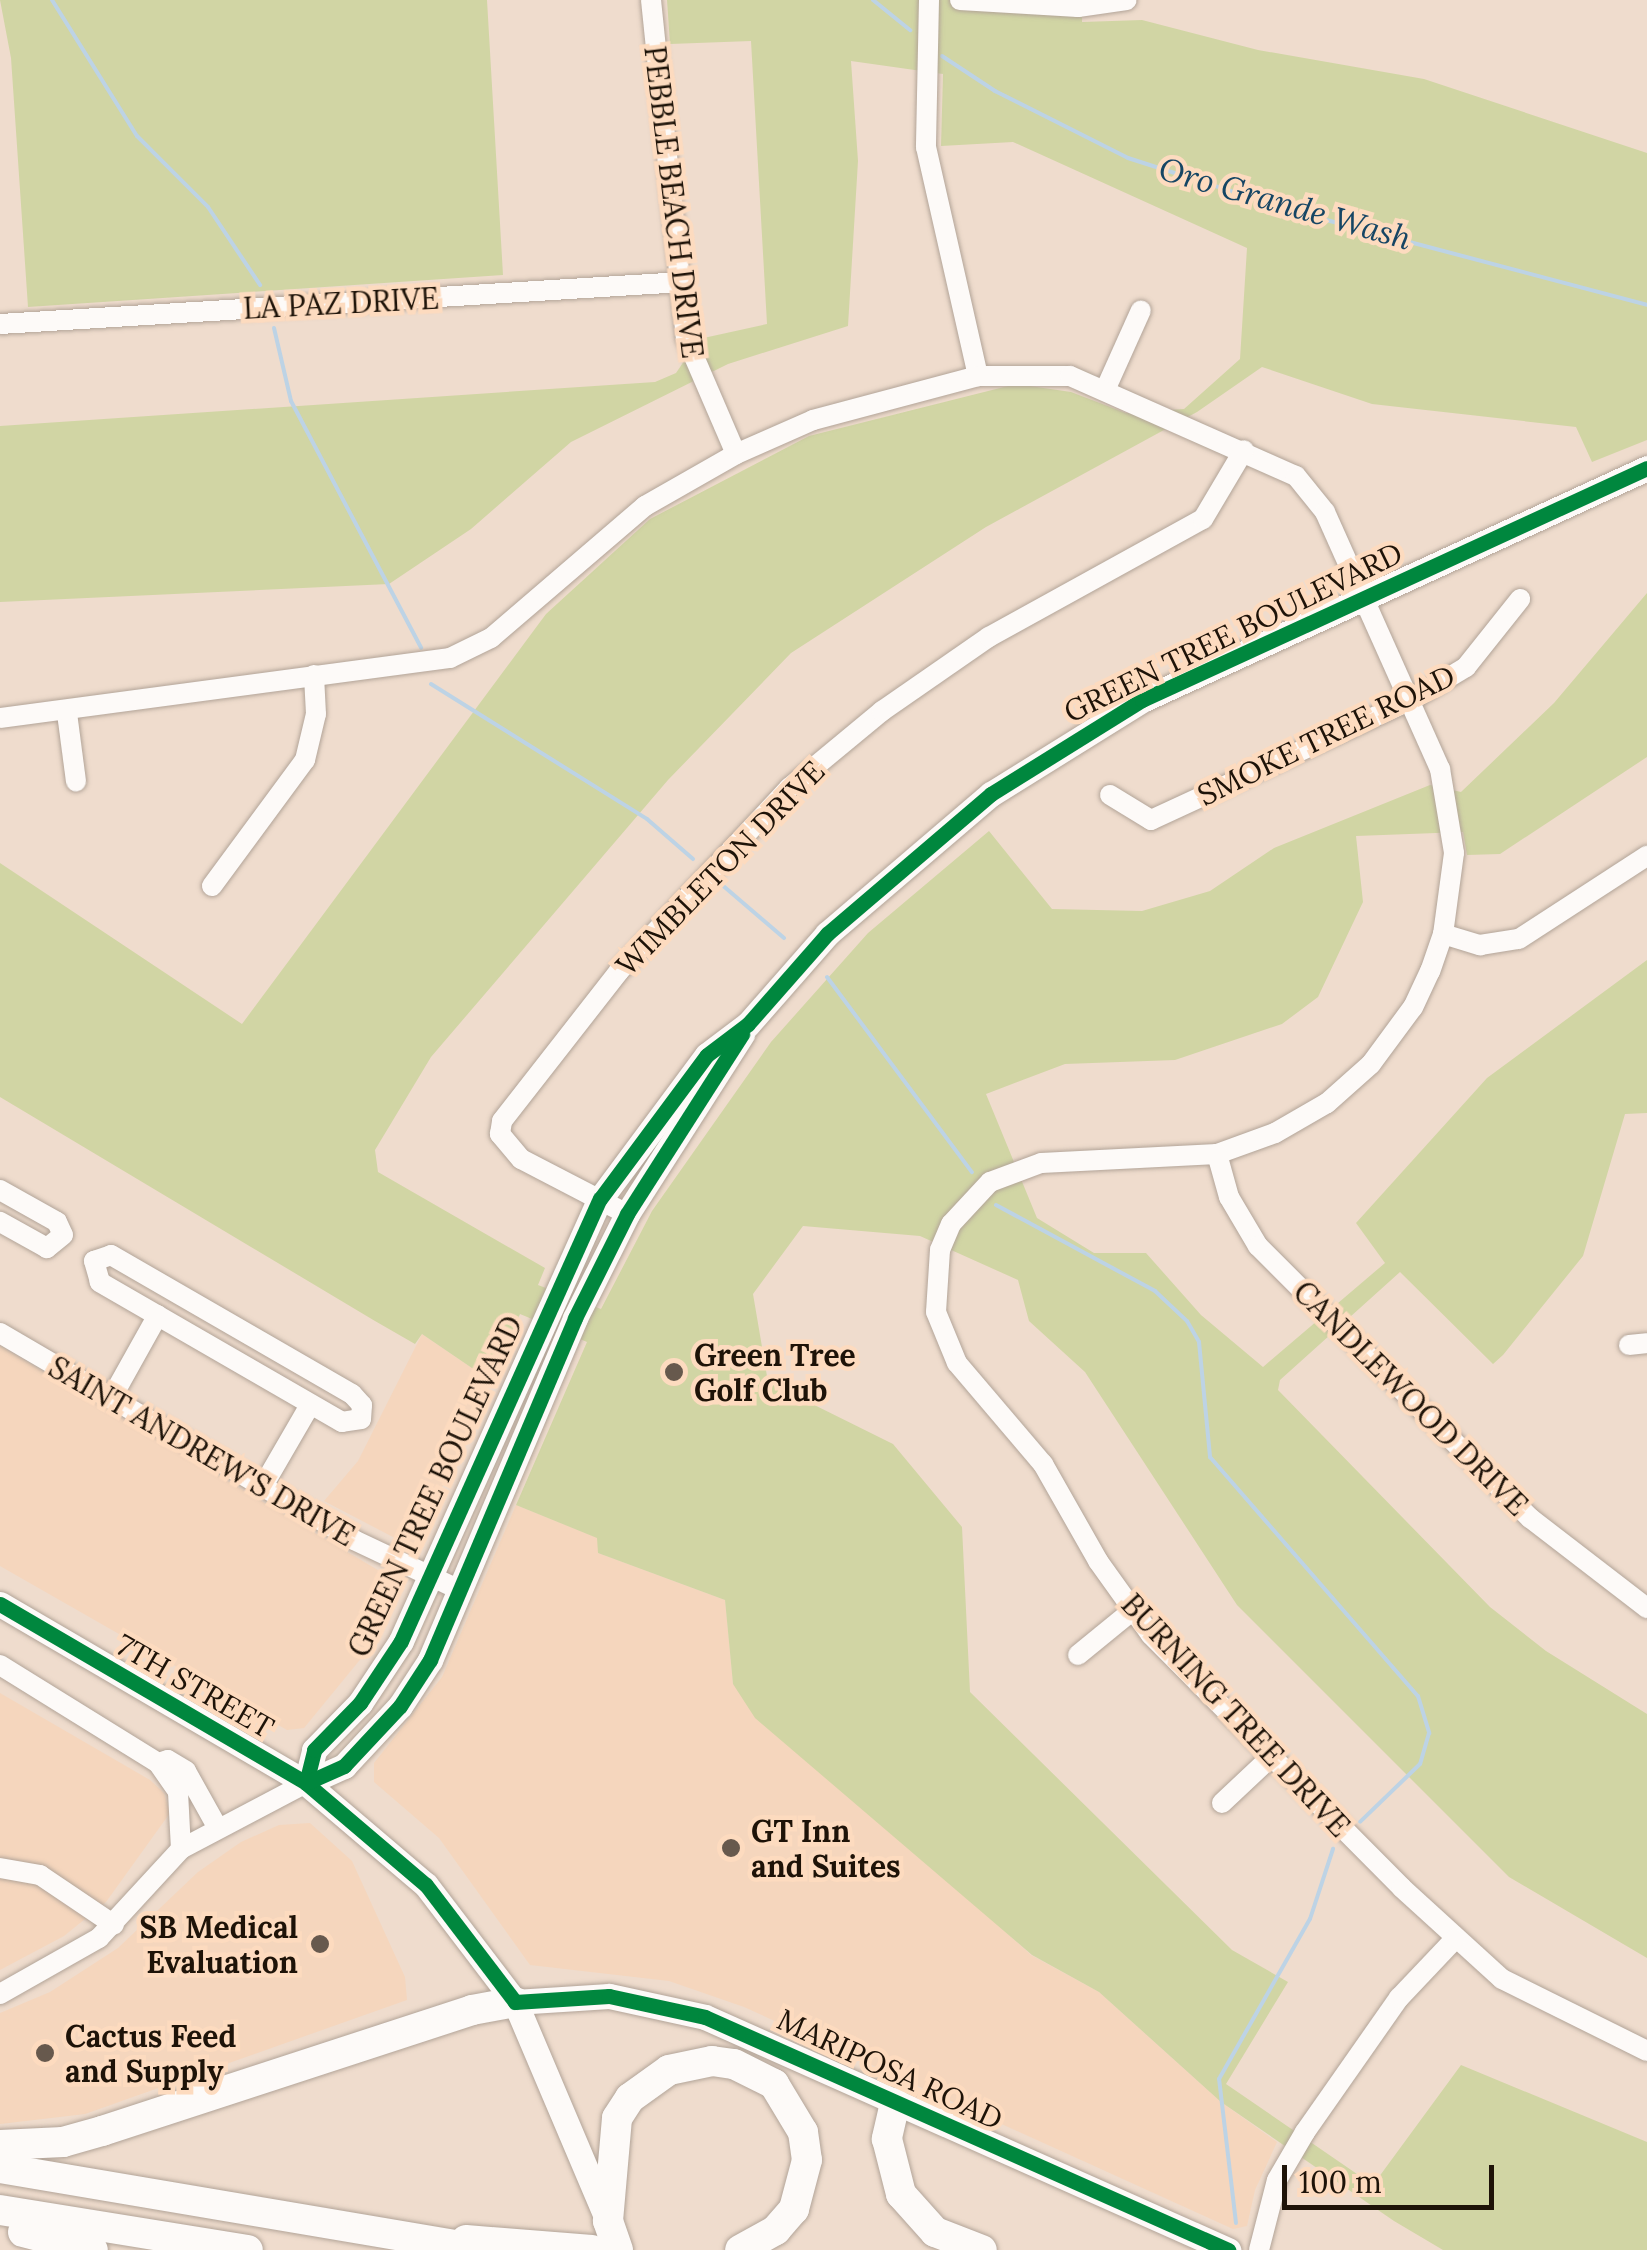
<!DOCTYPE html>
<style>
body{margin:0}
#map{position:relative;width:1647px;height:2250px;overflow:hidden;background:#efdccd;font-family:Lora,serif}
div>[style]{position:absolute}
[style*='--x']{left:calc(var(--x)*1px);top:calc(var(--y)*1px);width:calc(var(--w)*1px);rotate:calc(var(--a)*1deg)}
.built>*{inset:0;background:#f5d6bd}
.green>*{inset:0;background:#d1d5a4}
.stream>*{height:4px;margin:-2px;padding:0 2px;transform-origin:2px;border-radius:2px;background:#bdd3e5}
.roads{filter:drop-shadow(0 0 2px #b2a498) drop-shadow(0 0 2px #b2a498)}
.minor>*{height:20px;margin:-10px;padding:0 10px;transform-origin:10px;border-radius:10px;background:#fdfaf8}
.major>*{height:25px;margin:-12.5px;padding:0 12.5px;transform-origin:12.5px;border-radius:12.5px;background:#fdfaf8}
.highway>*{height:30px;margin:-15px;padding:0 15px;transform-origin:15px;border-radius:15px;background:#fdfaf8}
.cycleway>*{height:15px;margin:-7.5px;padding:0 7.5px;transform-origin:7.5px;border-radius:7.5px;background:#00873e}
.dots>*{width:28px;height:28px;translate:-50% -50%;box-sizing:border-box;border:5px solid #fddbbf;border-radius:50%}
span{translate:-50% -50%;white-space:nowrap;text-align:center;line-height:1.15;-webkit-text-stroke:9px #fddbbf;paint-order:stroke}
.street-label{font-size:30px;color:#1e1308}
.poi-label{font-size:30px;color:#1e1308;font-weight:700}
.left{translate:0 -50%;text-align:left}
.right{translate:-100% -50%;text-align:right}
.water-label{font-size:32px;color:#164564;font-style:italic}
.scale{position:absolute;left:1282px;top:2165px;width:212px;height:45px;box-sizing:border-box;border:5px solid #1e1308;border-top:0;padding-left:12px;font-size:30px;line-height:35px;white-space:nowrap;color:#1e1308;-webkit-text-stroke:8px #fddbbf;paint-order:stroke}
</style>
<div id="map">
<div class="built">
<div style="clip-path:polygon(422px 1334px,491px 1381px,414px 1548px,324px 1501px,358px 1461px)"></div>
<div style="clip-path:polygon(0 1346px,393px 1579px,396px 1593px,368px 1650px,304px 1728px,287px 1730px,0 1566px)"></div>
<div style="clip-path:polygon(516px 1505px,598px 1538px,598px 1553px,725px 1600px,733px 1684px,1031px 1955px,1099px 1992px,1221px 2102px,1277px 2142px,1255px 2190px,1247px 2226px,1233px 2229px,744px 2007px,669px 1981px,530px 1965px,439px 1838px,374px 1782px,374px 1763px,442px 1677px)"></div>
<div style="clip-path:polygon(0 1693px,150px 1780px,164px 1793px,170px 1813px,106px 1902px,64px 1936px,0 1970px)"></div>
<div style="clip-path:polygon(310px 1823px,352px 1861px,405px 1977px,407px 2000px,85px 2114px,0 2124px,0 2013px,50px 1992px,118px 1948px,198px 1872px,241px 1842px,279px 1825px)"></div>
</div>
<div class="green">
<div style="clip-path:polygon(0 0,487px 0,503px 275px,28px 307px,11px 58px)"></div>
<div style="clip-path:polygon(667px 0,1082px 0,1082px 22px,1142px 20px,1258px 50px,1424px 79px,1647px 153px,1647px 440px,1592px 462px,1576px 427px,1372px 404px,1262px 367px,1197px 412px,986px 527px,791px 653px,668px 780px,431px 1057px,375px 1150px,378px 1172px,545px 1268px,538px 1285px,601px 1309px,652px 1211px,771px 1042px,868px 933px,989px 831px,1052px 909px,1142px 911px,1210px 891px,1274px 848px,1430px 785px,1461px 792px,1554px 703px,1647px 593px,1647px 757px,1500px 854px,1467px 855px,1463px 832px,1356px 836px,1363px 902px,1318px 997px,1282px 1024px,1175px 1060px,1065px 1064px,986px 1094px,1037px 1218px,1094px 1253px,1146px 1253px,1201px 1315px,1263px 1367px,1385px 1263px,1356px 1223px,1487px 1078px,1647px 960px,1647px 1113px,1625px 1114px,1583px 1256px,1503px 1355px,1493px 1364px,1400px 1272px,1280px 1380px,1278px 1390px,1490px 1607px,1546px 1651px,1647px 1714px,1647px 1958px,1509px 1877px,1237px 1605px,1085px 1372px,1029px 1321px,1018px 1280px,920px 1236px,803px 1226px,753px 1294px,768px 1382px,893px 1444px,962px 1527px,970px 1692px,1232px 1950px,1288px 1982px,1226px 2084px,1373px 2185px,1461px 2065px,1647px 2142px,1647px 2250px,1443px 2250px,1394px 2221px,1221px 2102px,1099px 1992px,1032px 1955px,755px 1718px,733px 1684px,725px 1600px,598px 1553px,597px 1538px,516px 1505px,587px 1342px,520px 1314px,491px 1381px,422px 1334px,415px 1344px,375px 1321px,0 1097px,0 863px,242px 1024px,546px 614px,650px 519px,809px 436px,1016px 384px,1071px 392px,1126px 413px,1184px 409px,1240px 359px,1247px 248px,1013px 142px,941px 146px,943px 74px,851px 61px,858px 161px,848px 326px,728px 364px,571px 442px,471px 529px,389px 584px,0 602px,0 426px,655px 382px,676px 373px,699px 339px,767px 324px,751px 41px,670px 44px)"></div>
</div>
<div class="stream">
<div style="--x:52;--y:0;--w:160;--a:58"></div>
<div style="--x:137;--y:136;--w:100;--a:45"></div>
<div style="--x:208;--y:207;--w:94;--a:56.3"></div>
<div style="--x:873;--y:0;--w:48;--a:39"></div>
<div style="--x:942;--y:56;--w:64;--a:33.4"></div>
<div style="--x:995;--y:91;--w:149;--a:26.7"></div>
<div style="--x:1128;--y:158;--w:176;--a:17.8"></div>
<div style="--x:1296;--y:212;--w:363;--a:14.8"></div>
<div style="--x:274;--y:328;--w:75;--a:76.9"></div>
<div style="--x:291;--y:401;--w:279;--a:62.2"></div>
<div style="--x:431;--y:684;--w:255;--a:32"></div>
<div style="--x:647;--y:819;--w:61;--a:41"></div>
<div style="--x:721;--y:884;--w:83;--a:40.6"></div>
<div style="--x:827;--y:977;--w:243;--a:53.4"></div>
<div style="--x:996;--y:1205;--w:181;--a:28.4"></div>
<div style="--x:1155;--y:1291;--w:44;--a:43.2"></div>
<div style="--x:1187;--y:1321;--w:24;--a:60"></div>
<div style="--x:1199;--y:1342;--w:116;--a:84.5"></div>
<div style="--x:1210;--y:1457;--w:317;--a:49"></div>
<div style="--x:1418;--y:1696;--w:39;--a:73"></div>
<div style="--x:1429;--y:1733;--w:32;--a:106"></div>
<div style="--x:1420;--y:1764;--w:83;--a:136"></div>
<div style="--x:1236;--y:2223;--w:145;--a:-96.7"></div>
<div style="--x:1219;--y:2079;--w:184;--a:-60.4"></div>
<div style="--x:1310;--y:1919;--w:74;--a:-71.8"></div>
</div>
<div class="roads">
<div class="minor">
<div style="--x:651;--y:0;--w:340;--a:84.1"></div>
<div style="--x:686;--y:338;--w:126;--a:66.7"></div>
<div style="--x:929;--y:0;--w:147;--a:91.2"></div>
<div style="--x:926;--y:147;--w:235;--a:77.2"></div>
<div style="--x:960;--y:0;--w:118;--a:3.4"></div>
<div style="--x:1078;--y:7;--w:49;--a:-8.1"></div>
<div style="--x:0;--y:324;--w:683;--a:-3.52"></div>
<div style="--x:1106;--y:388;--w:85;--a:-65.8"></div>
<div style="--x:67;--y:713;--w:69;--a:82.5"></div>
<div style="--x:0;--y:718;--w:454;--a:-7.6"></div>
<div style="--x:450;--y:658;--w:46;--a:-26"></div>
<div style="--x:491;--y:638;--w:203;--a:-40.6"></div>
<div style="--x:645;--y:506;--w:105;--a:-29.7"></div>
<div style="--x:736;--y:454;--w:84;--a:-23.8"></div>
<div style="--x:813;--y:420;--w:171;--a:-14.9"></div>
<div style="--x:978;--y:376;--w:92;--a:0"></div>
<div style="--x:1070;--y:376;--w:247;--a:23.9"></div>
<div style="--x:1296;--y:476;--w:46;--a:51.1"></div>
<div style="--x:1325;--y:512;--w:282;--a:65.9"></div>
<div style="--x:1440;--y:769;--w:85;--a:80.5"></div>
<div style="--x:1454;--y:853;--w:82;--a:97.7"></div>
<div style="--x:1443;--y:934;--w:39;--a:109"></div>
<div style="--x:1430;--y:971;--w:40;--a:115"></div>
<div style="--x:1413;--y:1007;--w:71;--a:126.4"></div>
<div style="--x:1371;--y:1064;--w:59;--a:138.4"></div>
<div style="--x:1327;--y:1103;--w:60;--a:150"></div>
<div style="--x:1275;--y:1133;--w:62;--a:160.1"></div>
<div style="--x:1217;--y:1154;--w:176;--a:177.1"></div>
<div style="--x:1041;--y:1163;--w:54;--a:159.6"></div>
<div style="--x:990;--y:1182;--w:57;--a:132.9"></div>
<div style="--x:951;--y:1224;--w:28;--a:113"></div>
<div style="--x:940;--y:1250;--w:62;--a:93.7"></div>
<div style="--x:936;--y:1312;--w:55;--a:67.6"></div>
<div style="--x:957;--y:1363;--w:133;--a:49.6"></div>
<div style="--x:1043;--y:1464;--w:112;--a:60.4"></div>
<div style="--x:1098;--y:1561;--w:91;--a:54.4"></div>
<div style="--x:1151;--y:1635;--w:356;--a:45.2"></div>
<div style="--x:1402;--y:1888;--w:135;--a:42.3"></div>
<div style="--x:1502;--y:1979;--w:162;--a:26.4"></div>
<div style="--x:1110;--y:795;--w:48;--a:31.4"></div>
<div style="--x:1151;--y:820;--w:289;--a:-24.8"></div>
<div style="--x:1413;--y:699;--w:62;--a:-31.1"></div>
<div style="--x:1466;--y:667;--w:87;--a:-51.5"></div>
<div style="--x:212;--y:886;--w:157;--a:-53.6"></div>
<div style="--x:305;--y:760;--w:47;--a:-76.6"></div>
<div style="--x:316;--y:714;--w:39;--a:-93"></div>
<div style="--x:1443;--y:934;--w:39;--a:17"></div>
<div style="--x:1480;--y:945;--w:39;--a:-9"></div>
<div style="--x:1519;--y:939;--w:153;--a:-33"></div>
<div style="--x:1217;--y:1154;--w:45;--a:74.4"></div>
<div style="--x:1229;--y:1197;--w:57;--a:59.4"></div>
<div style="--x:1258;--y:1246;--w:385;--a:45"></div>
<div style="--x:1530;--y:1518;--w:148;--a:37.6"></div>
<div style="--x:0;--y:1190;--w:65;--a:29.3"></div>
<div style="--x:57;--y:1222;--w:14;--a:65"></div>
<div style="--x:63;--y:1235;--w:21;--a:141"></div>
<div style="--x:47;--y:1248;--w:54;--a:-151"></div>
<div style="--x:627;--y:1214;--w:119;--a:-152.6"></div>
<div style="--x:521;--y:1159;--w:33;--a:-130"></div>
<div style="--x:500;--y:1134;--w:13;--a:-81"></div>
<div style="--x:502;--y:1121;--w:190;--a:-52"></div>
<div style="--x:619;--y:971;--w:250;--a:-47.1"></div>
<div style="--x:789;--y:788;--w:121;--a:-39.6"></div>
<div style="--x:882;--y:711;--w:130;--a:-34.7"></div>
<div style="--x:989;--y:637;--w:244;--a:-28.9"></div>
<div style="--x:1203;--y:519;--w:80;--a:-59.3"></div>
<div style="--x:111;--y:1255;--w:278;--a:30"></div>
<div style="--x:352;--y:1394;--w:15;--a:48"></div>
<div style="--x:362;--y:1405;--w:14;--a:94"></div>
<div style="--x:361;--y:1419;--w:19;--a:171"></div>
<div style="--x:342;--y:1422;--w:280;--a:-150"></div>
<div style="--x:100;--y:1282;--w:22;--a:-106"></div>
<div style="--x:94;--y:1261;--w:18;--a:-19"></div>
<div style="--x:0;--y:1333;--w:410;--a:30.3"></div>
<div style="--x:354;--y:1540;--w:117;--a:25.3"></div>
<div style="--x:1629;--y:1345;--w:18;--a:-6"></div>
<div style="--x:111;--y:1399;--w:96;--a:-60.8"></div>
<div style="--x:263;--y:1486;--w:94;--a:-59.9"></div>
<div style="--x:1078;--y:1655;--w:71;--a:-39.3"></div>
<div style="--x:0;--y:1665;--w:186;--a:31.8"></div>
<div style="--x:158;--y:1763;--w:35;--a:55"></div>
<div style="--x:178;--y:1792;--w:57;--a:87"></div>
<div style="--x:158;--y:1763;--w:10;--a:-17"></div>
<div style="--x:168;--y:1760;--w:21;--a:31"></div>
<div style="--x:186;--y:1771;--w:62;--a:60.9"></div>
<div style="--x:1222;--y:1803;--w:69;--a:-43.2"></div>
<div style="--x:0;--y:1868;--w:41;--a:9.9"></div>
<div style="--x:40;--y:1875;--w:89;--a:34"></div>
<div style="--x:0;--y:1994;--w:114;--a:-29.5"></div>
<div style="--x:99;--y:1938;--w:121;--a:-47.3"></div>
<div style="--x:181;--y:1849;--w:141;--a:-27.8"></div>
<div style="--x:1259;--y:2250;--w:72;--a:-75.6"></div>
<div style="--x:1277;--y:2180;--w:56;--a:-59.7"></div>
<div style="--x:1305;--y:2132;--w:164;--a:-55"></div>
<div style="--x:1399;--y:1998;--w:81;--a:-46.5"></div>
</div>
<div class="major">
<div style="--x:0;--y:1604;--w:355;--a:30.3"></div>
<div style="--x:306;--y:1783;--w:157;--a:40.4"></div>
<div style="--x:426;--y:1885;--w:147;--a:52.7"></div>
<div style="--x:515;--y:2002;--w:238;--a:67"></div>
<div style="--x:306;--y:1783;--w:34;--a:-76"></div>
<div style="--x:314;--y:1750;--w:66;--a:-45.6"></div>
<div style="--x:360;--y:1703;--w:74;--a:-56.5"></div>
<div style="--x:401;--y:1641;--w:485;--a:-65.8"></div>
<div style="--x:600;--y:1199;--w:179;--a:-53.4"></div>
<div style="--x:707;--y:1055;--w:51;--a:-37.1"></div>
<div style="--x:748;--y:1024;--w:120;--a:-48.7"></div>
<div style="--x:827;--y:934;--w:216;--a:-40.5"></div>
<div style="--x:991;--y:794;--w:178;--a:-31.9"></div>
<div style="--x:1142;--y:700;--w:556;--a:-24.67"></div>
<div style="--x:306;--y:1783;--w:42;--a:-24.1"></div>
<div style="--x:344;--y:1766;--w:82;--a:-47"></div>
<div style="--x:400;--y:1706;--w:55;--a:-56.9"></div>
<div style="--x:430;--y:1660;--w:371;--a:-67"></div>
<div style="--x:575;--y:1318;--w:116;--a:-63.4"></div>
<div style="--x:627;--y:1214;--w:214;--a:-57.4"></div>
<div style="--x:515;--y:2002;--w:94;--a:-3.7"></div>
<div style="--x:609;--y:1996;--w:98;--a:12.3"></div>
<div style="--x:705;--y:2017;--w:573;--a:24.01"></div>
</div>
<div class="highway">
<div style="--x:895;--y:2103;--w:37;--a:103"></div>
<div style="--x:887;--y:2139;--w:57;--a:75.7"></div>
<div style="--x:901;--y:2194;--w:51;--a:48.2"></div>
<div style="--x:935;--y:2232;--w:50;--a:21"></div>
<div style="--x:0;--y:2145;--w:63;--a:-2.7"></div>
<div style="--x:63;--y:2142;--w:41;--a:-15.8"></div>
<div style="--x:102;--y:2131;--w:389;--a:-18.1"></div>
<div style="--x:472;--y:2010;--w:44;--a:-10.5"></div>
<div style="--x:0;--y:2168;--w:493;--a:9.6"></div>
<div style="--x:0;--y:2210;--w:251;--a:9.2"></div>
<div style="--x:23;--y:2232;--w:72;--a:14.4"></div>
<div style="--x:466;--y:2240;--w:126;--a:4.5"></div>
<div style="--x:618;--y:2250;--w:31;--a:-109"></div>
<div style="--x:608;--y:2221;--w:103;--a:-85"></div>
<div style="--x:617;--y:2118;--w:24;--a:-57"></div>
<div style="--x:630;--y:2098;--w:48;--a:-35.7"></div>
<div style="--x:669;--y:2070;--w:44;--a:-11.8"></div>
<div style="--x:712;--y:2061;--w:22;--a:8"></div>
<div style="--x:734;--y:2064;--w:45;--a:26.6"></div>
<div style="--x:774;--y:2084;--w:56;--a:58.9"></div>
<div style="--x:803;--y:2132;--w:28;--a:82"></div>
<div style="--x:807;--y:2160;--w:51;--a:104.9"></div>
<div style="--x:794;--y:2209;--w:28;--a:131"></div>
<div style="--x:776;--y:2230;--w:41;--a:150.9"></div>
</div>
</div>
<div class="cycleway">
<div style="--x:0;--y:1604;--w:355;--a:30.3"></div>
<div style="--x:306;--y:1783;--w:157;--a:40.4"></div>
<div style="--x:426;--y:1885;--w:147;--a:52.7"></div>
<div style="--x:515;--y:2002;--w:94;--a:-3.7"></div>
<div style="--x:609;--y:1996;--w:98;--a:12.3"></div>
<div style="--x:705;--y:2017;--w:573;--a:24.01"></div>
<div style="--x:306;--y:1783;--w:34;--a:-76"></div>
<div style="--x:314;--y:1750;--w:66;--a:-45.6"></div>
<div style="--x:360;--y:1703;--w:74;--a:-56.5"></div>
<div style="--x:401;--y:1641;--w:485;--a:-65.8"></div>
<div style="--x:600;--y:1199;--w:179;--a:-53.4"></div>
<div style="--x:707;--y:1055;--w:51;--a:-37.1"></div>
<div style="--x:748;--y:1024;--w:120;--a:-48.7"></div>
<div style="--x:827;--y:934;--w:216;--a:-40.5"></div>
<div style="--x:991;--y:794;--w:178;--a:-31.9"></div>
<div style="--x:1142;--y:700;--w:556;--a:-24.67"></div>
<div style="--x:306;--y:1783;--w:42;--a:-24.1"></div>
<div style="--x:344;--y:1766;--w:82;--a:-47"></div>
<div style="--x:400;--y:1706;--w:55;--a:-56.9"></div>
<div style="--x:430;--y:1660;--w:371;--a:-67"></div>
<div style="--x:575;--y:1318;--w:116;--a:-63.4"></div>
<div style="--x:627;--y:1214;--w:214;--a:-57.4"></div>
</div>
<div class="dots">
<div style="left:674px;top:1372px;background:#67594d"></div>
<div style="left:731px;top:1848px;background:#67594d"></div>
<div style="left:320px;top:1944px;background:#67594d"></div>
<div style="left:45px;top:2053px;background:#67594d"></div>
</div>
<div class="street-label">
<span style="left:674px;top:202px;rotate:83deg">PEBBLE BEACH DRIVE</span>
<span style="left:341px;top:303px;rotate:-3deg">LA PAZ DRIVE</span>
<span style="left:1233px;top:632px;rotate:-26deg">GREEN TREE BOULEVARD</span>
<span style="left:1326px;top:735px;rotate:-26deg">SMOKE TREE ROAD</span>
<span style="left:720px;top:868px;rotate:-46deg">WIMBLETON DRIVE</span>
<span style="left:1411px;top:1398px;rotate:45deg">CANDLEWOOD DRIVE</span>
<span style="left:202px;top:1451px;rotate:30deg">SAINT ANDREW'S DRIVE</span>
<span style="left:435px;top:1486px;rotate:-65deg">GREEN TREE BOULEVARD</span>
<span style="left:195px;top:1686px;rotate:30deg">7TH STREET</span>
<span style="left:1236px;top:1715px;rotate:47deg">BURNING TREE DRIVE</span>
<span style="left:890px;top:2069px;rotate:25deg">MARIPOSA ROAD</span>
</div>
<div class="poi-label">
<span class="left" style="left:694px;top:1372px">Green Tree<br>Golf Club</span>
<span class="left" style="left:751px;top:1848px">GT Inn<br>and Suites</span>
<span class="right" style="left:298px;top:1944px">SB Medical<br>Evaluation</span>
<span class="left" style="left:65px;top:2053px">Cactus Feed<br>and Supply</span>
</div>
<div class="water-label">
<span style="left:1285px;top:204px;rotate:16deg">Oro Grande Wash</span>
</div>
<div class="scale">100 m</div>
</div>
